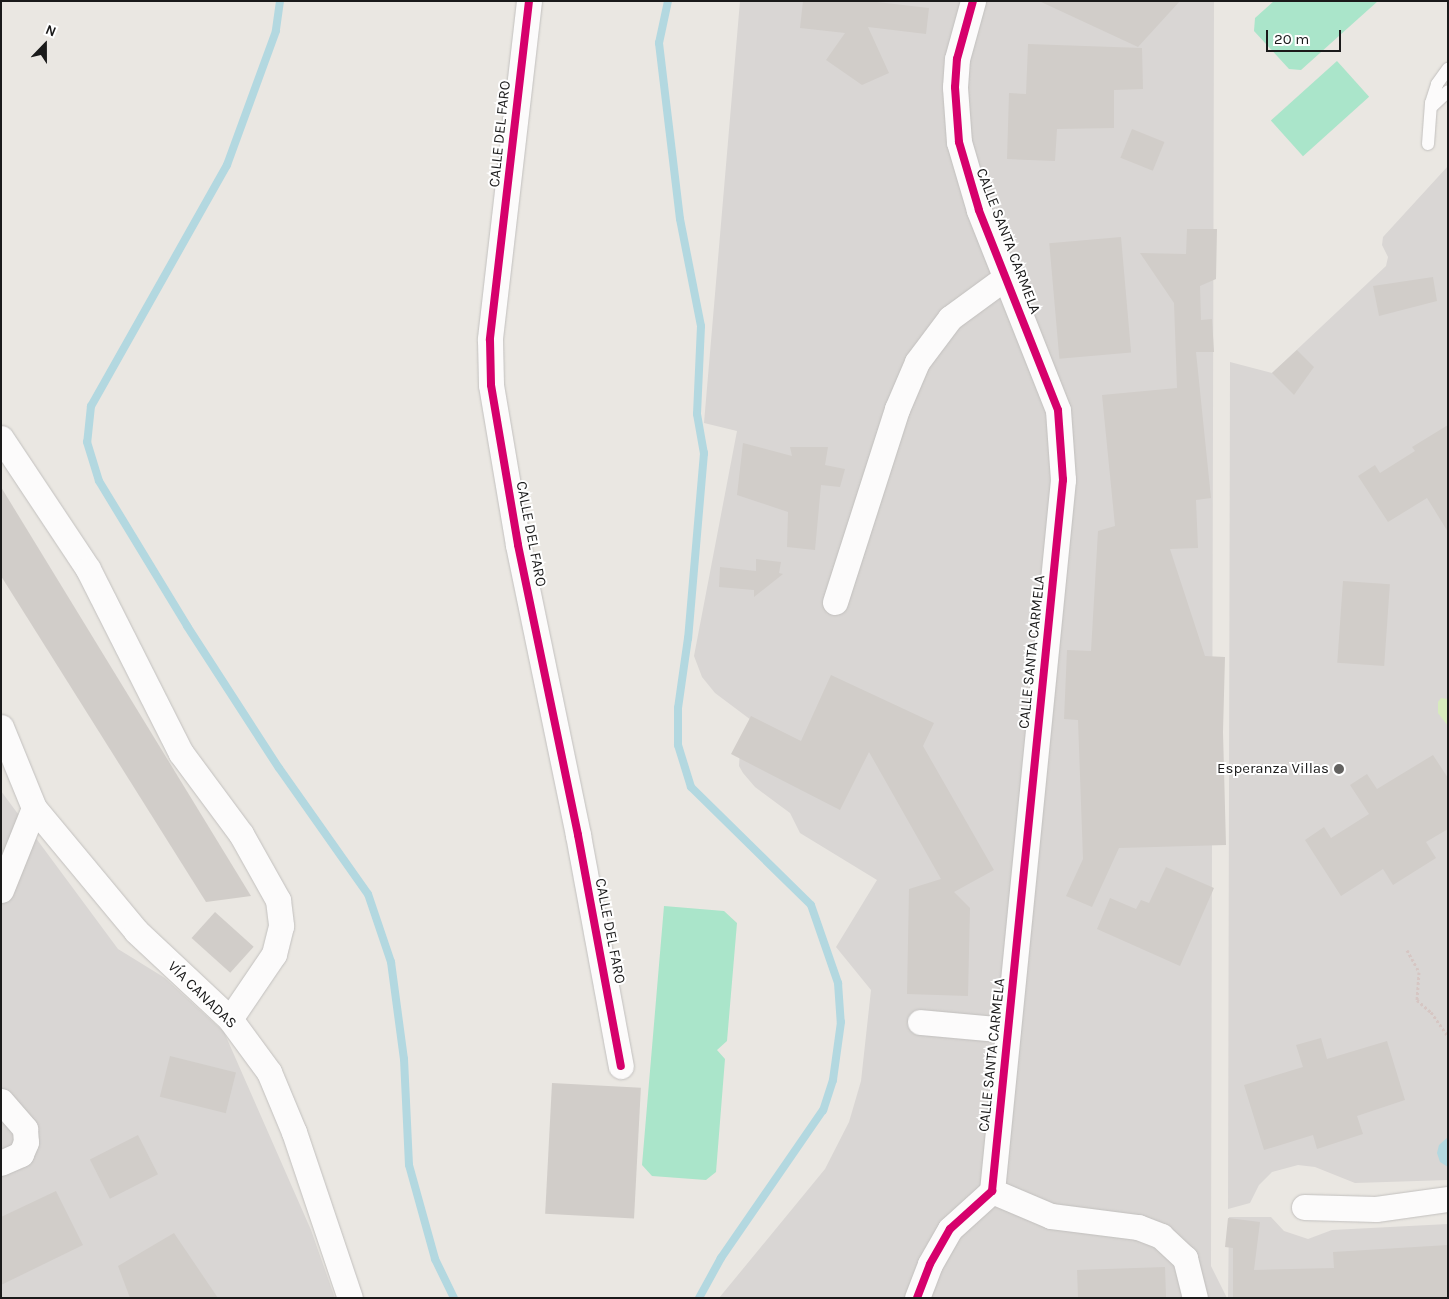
<!DOCTYPE html>
<meta charset="utf-8">
<style>
body{margin:0}
#map{position:relative;width:1449px;height:1299px;overflow:hidden;background:#eae7e2;font-family:Karla,sans-serif}
div>[style]{position:absolute}
[style*='--x']{left:calc(var(--x)*1px);top:calc(var(--y)*1px);width:calc(var(--w)*1px);rotate:calc(var(--a)*1deg)}
.residential>*{inset:0;background:#d9d6d4}
.grass>*{inset:0;background:#d7eabd}
.pitch>*{inset:0;background:#aae5ca;transform-origin:0 0}
.water>*{inset:0;background:#b3d8e0}
.stream>*{height:8px;margin:-4px;padding:0 4px;transform-origin:4px;border-radius:4px;background:#b3d8e0}
.building>*{inset:0;background:#d1cdc9;transform-origin:0 0}
.path>*{height:3px;margin-top:-1.5px;transform-origin:0;background:repeating-linear-gradient(90deg,#d6c6c3 0 2.5px,transparent 0 5px)}
.roads{filter:drop-shadow(0 0 1px #c2c0be) drop-shadow(0 0 1px #c2c0be)}
.service>*{height:12px;margin:-6px;padding:0 6px;transform-origin:6px;border-radius:6px;background:#fcfbfb}
.minor>*{height:25px;margin:-12.5px;padding:0 12.5px;transform-origin:12.5px;border-radius:12.5px;background:#fcfbfb}
.cycleway>*{height:8px;margin:-4px;padding:0 4px;transform-origin:4px;border-radius:4px;background:#d6006c}
.dots>*{width:14px;height:14px;translate:-50% -50%;box-sizing:border-box;border:2px solid #fff;border-radius:50%}
span{translate:-50% -50%;white-space:nowrap;text-align:center;line-height:1.15;-webkit-text-stroke:4px #fff;paint-order:stroke}
.street-label{font-size:15px;color:#1a1a1a}
.poi-label{font-size:15px;color:#1a1a1a}
.right{translate:-100% -50%;text-align:right}
.frame{position:absolute;inset:0;border:2px solid #1a1a1a;pointer-events:none}
.north{position:absolute;left:20px;top:20px;width:50px;height:50px;-webkit-text-stroke:4px #fff;paint-order:stroke;rotate:22deg;font-size:14px;font-weight:700;line-height:20px;text-align:center;color:#1a1a1a}
.north::after{content:'';display:block;margin:auto;width:18px;height:22px;background:#1a1a1a;clip-path:polygon(50% 0,100% 100%,50% 72%,0 100%)}
.scale{position:absolute;left:1266px;top:30px;width:75px;height:22px;box-sizing:border-box;border:2px solid #1a1a1a;border-top:0;padding-left:6px;font-size:15px;line-height:18px;white-space:nowrap;color:#1a1a1a;-webkit-text-stroke:4px #fff;paint-order:stroke}
</style>
<div id="map">
<div class="residential">
<div style="clip-path:polygon(740px 1px,1214px 1px,1211px 1266px,1227px 1298px,719px 1298px,825px 1169px,849px 1122px,861px 1081px,871px 990px,836px 947px,877px 880px,800px 833px,790px 813px,755px 787px,743px 773px,739px 766px,740px 750px,751px 720px,715px 693px,702px 677px,694px 656px,737px 431px,704px 423px)"></div>
<div style="clip-path:polygon(1448px 166px,1448px 1180px,1355px 1183px,1315px 1167px,1298px 1165px,1272px 1172px,1259px 1185px,1250px 1203px,1228px 1209px,1230px 362px,1272px 373px,1386px 266px,1388px 257px,1382px 245px,1383px 237px)"></div>
<div style="clip-path:polygon(1px 791px,118px 949px,165px 978px,224px 1032px,311px 1230px,335px 1298px,1px 1298px)"></div>
<div style="clip-path:polygon(1229px 1217px,1271px 1217px,1284px 1231px,1308px 1239px,1332px 1230px,1448px 1224px,1448px 1298px,1228px 1298px)"></div>
</div>
<div class="grass">
<div style="clip-path:polygon(1441px 698px,1448px 699px,1448px 726px,1438px 713px,1438px 702px)"></div>
</div>
<div class="pitch">
<div style="clip-path:polygon(1274px 1px,1378px 1px,1301px 70px,1289px 69px,1254px 31px,1255px 18px)"></div>
<div style="left:1337px;top:61px;width:48px;height:89px;rotate:48deg"></div>
<div style="clip-path:polygon(664px 906px,724px 911px,737px 923px,727px 1041px,717px 1050px,725px 1059px,716px 1172px,706px 1180px,652px 1176px,642px 1165px)"></div>
</div>
<div class="water">
<div style="clip-path:polygon(1448px 1137px,1448px 1167px,1440px 1162px,1437px 1153px,1439px 1145px)"></div>
</div>
<div class="stream">
<div style="--x:280;--y:1;--w:30;--a:98"></div>
<div style="--x:276;--y:31;--w:143;--a:110.1"></div>
<div style="--x:227;--y:165;--w:277;--a:119.4"></div>
<div style="--x:91;--y:406;--w:36;--a:96"></div>
<div style="--x:87;--y:442;--w:41;--a:72.9"></div>
<div style="--x:99;--y:481;--w:170;--a:58.7"></div>
<div style="--x:187;--y:626;--w:169;--a:57.1"></div>
<div style="--x:279;--y:768;--w:154;--a:54.8"></div>
<div style="--x:368;--y:894;--w:72;--a:71.3"></div>
<div style="--x:391;--y:962;--w:98;--a:82.4"></div>
<div style="--x:404;--y:1059;--w:106;--a:87.3"></div>
<div style="--x:409;--y:1165;--w:98;--a:74.5"></div>
<div style="--x:435;--y:1259;--w:43;--a:64"></div>
<div style="--x:668;--y:1;--w:43;--a:102.1"></div>
<div style="--x:659;--y:43;--w:177;--a:83.2"></div>
<div style="--x:680;--y:219;--w:109;--a:78.9"></div>
<div style="--x:701;--y:326;--w:88;--a:92.6"></div>
<div style="--x:697;--y:414;--w:40;--a:80"></div>
<div style="--x:704;--y:453;--w:186;--a:94.9"></div>
<div style="--x:688;--y:638;--w:71;--a:98.1"></div>
<div style="--x:678;--y:708;--w:37;--a:90"></div>
<div style="--x:678;--y:745;--w:44;--a:72.8"></div>
<div style="--x:691;--y:787;--w:168;--a:44.5"></div>
<div style="--x:811;--y:905;--w:83;--a:70.9"></div>
<div style="--x:838;--y:983;--w:39;--a:86"></div>
<div style="--x:841;--y:1022;--w:59;--a:97.9"></div>
<div style="--x:833;--y:1080;--w:32;--a:108"></div>
<div style="--x:823;--y:1110;--w:180;--a:124.6"></div>
<div style="--x:721;--y:1258;--w:46;--a:118.8"></div>
</div>
<div class="building">
<div style="clip-path:polygon(803px 1px,868px 1px,929px 8px,926px 34px,868px 27px,889px 73px,862px 85px,826px 60px,845px 33px,800px 28px)"></div>
<div style="clip-path:polygon(1039px 1px,1180px 1px,1138px 47px)"></div>
<div style="clip-path:polygon(1028px 44px,1142px 48px,1143px 89px,1114px 90px,1114px 128px,1057px 129px,1055px 161px,1007px 159px,1009px 93px,1026px 94px)"></div>
<div style="left:1132px;top:129px;width:35px;height:31px;rotate:22deg"></div>
<div style="clip-path:polygon(1187px 229px,1217px 229px,1216px 279px,1200px 286px,1201px 320px,1212px 319px,1214px 352px,1196px 352px,1211px 498px,1196px 500px,1198px 548px,1170px 549px,1205px 656px,1225px 657px,1223px 732px,1226px 845px,1119px 848px,1092px 907px,1066px 896px,1083px 859px,1078px 720px,1064px 719px,1067px 650px,1091px 651px,1098px 531px,1115px 526px,1102px 395px,1177px 388px,1174px 303px,1140px 253px,1186px 254px)"></div>
<div style="left:1121px;top:237px;width:116px;height:72px;rotate:85deg"></div>
<div style="clip-path:polygon(1433px 277px,1437px 301px,1379px 316px,1373px 286px)"></div>
<div style="clip-path:polygon(1297px 350px,1314px 367px,1294px 395px,1272px 373px)"></div>
<div style="clip-path:polygon(1448px 425px,1448px 532px,1427px 498px,1388px 522px,1358px 476px,1375px 465px,1380px 473px,1415px 451px,1412px 447px)"></div>
<div style="clip-path:polygon(743px 443px,792px 456px,790px 447px,828px 447px,825px 465px,845px 469px,840px 487px,821px 485px,815px 550px,787px 547px,788px 512px,737px 495px)"></div>
<div style="clip-path:polygon(1px 487px,251px 896px,206px 902px,1px 576px)"></div>
<div style="clip-path:polygon(756px 559px,781px 562px,779px 573px,783px 574px,754px 597px,754px 590px,719px 587px,720px 567px,756px 571px)"></div>
<div style="left:1343px;top:581px;width:47px;height:82px;rotate:4deg"></div>
<div style="clip-path:polygon(831px 675px,934px 723px,923px 746px,994px 870px,954px 892px,970px 908px,968px 996px,907px 994px,909px 889px,941px 879px,869px 752px,840px 810px,731px 754px,751px 716px,801px 741px)"></div>
<div style="clip-path:polygon(1433px 755px,1448px 778px,1448px 829px,1426px 842px,1436px 858px,1393px 885px,1383px 869px,1341px 896px,1305px 840px,1324px 827px,1331px 838px,1369px 814px,1350px 785px,1367px 774px,1377px 789px)"></div>
<div style="clip-path:polygon(1166px 867px,1214px 888px,1180px 966px,1097px 929px,1110px 898px,1136px 909px,1141px 900px,1149px 903px)"></div>
<div style="left:215px;top:912px;width:52px;height:35px;rotate:42deg"></div>
<div style="clip-path:polygon(1321px 1038px,1327px 1059px,1387px 1041px,1405px 1100px,1357px 1116px,1363px 1134px,1317px 1149px,1313px 1135px,1264px 1150px,1244px 1085px,1303px 1067px,1296px 1045px)"></div>
<div style="left:170px;top:1056px;width:68px;height:42px;rotate:14deg"></div>
<div style="left:552px;top:1083px;width:89px;height:131px;rotate:3deg"></div>
<div style="left:138px;top:1135px;width:44px;height:54px;rotate:63deg"></div>
<div style="clip-path:polygon(56px 1191px,83px 1245px,1px 1285px,1px 1217px)"></div>
<div style="clip-path:polygon(1228px 1218px,1260px 1222px,1254px 1270px,1334px 1268px,1333px 1252px,1448px 1245px,1448px 1298px,1233px 1298px,1233px 1248px,1225px 1247px)"></div>
<div style="clip-path:polygon(174px 1233px,218px 1298px,130px 1298px,118px 1266px)"></div>
<div style="left:1165px;top:1267px;width:31px;height:88px;rotate:88deg"></div>
</div>
<div class="path">
<div style="--x:1407;--y:950;--w:25;--a:61"></div>
<div style="--x:1419;--y:972;--w:28;--a:94"></div>
<div style="--x:1417;--y:1000;--w:18;--a:41"></div>
<div style="--x:1431;--y:1012;--w:29;--a:55"></div>
</div>
<div class="roads">
<div class="service">
<div style="--x:1431;--y:107;--w:23;--a:-43"></div>
<div style="--x:1428;--y:144;--w:41;--a:-85.8"></div>
<div style="--x:1431;--y:103;--w:20;--a:-72"></div>
<div style="--x:1437;--y:84;--w:19;--a:-54"></div>
</div>
<div class="minor">
<div style="--x:529;--y:1;--w:341;--a:96.6"></div>
<div style="--x:490;--y:340;--w:45;--a:88.7"></div>
<div style="--x:491;--y:385;--w:162;--a:80.4"></div>
<div style="--x:518;--y:545;--w:296;--a:78.3"></div>
<div style="--x:578;--y:835;--w:235;--a:79.5"></div>
<div style="--x:1;--y:438;--w:157;--a:56.4"></div>
<div style="--x:88;--y:569;--w:206;--a:63.2"></div>
<div style="--x:181;--y:753;--w:101;--a:53.5"></div>
<div style="--x:241;--y:834;--w:76;--a:60.7"></div>
<div style="--x:278;--y:900;--w:26;--a:83"></div>
<div style="--x:281;--y:926;--w:29;--a:104"></div>
<div style="--x:274;--y:954;--w:78;--a:124.1"></div>
<div style="--x:835;--y:602;--w:203;--a:-72.2"></div>
<div style="--x:897;--y:409;--w:51;--a:-66.9"></div>
<div style="--x:917;--y:362;--w:55;--a:-53.1"></div>
<div style="--x:950;--y:318;--w:69;--a:-36.2"></div>
<div style="--x:1;--y:727;--w:87;--a:67.8"></div>
<div style="--x:34;--y:808;--w:160;--a:50.3"></div>
<div style="--x:136;--y:931;--w:129;--a:43.1"></div>
<div style="--x:230;--y:1019;--w:66;--a:53.7"></div>
<div style="--x:269;--y:1072;--w:65;--a:67.4"></div>
<div style="--x:294;--y:1132;--w:175;--a:71.4"></div>
<div style="--x:1;--y:890;--w:88;--a:-68.1"></div>
<div style="--x:920;--y:1022;--w:88;--a:5.2"></div>
<div style="--x:1;--y:1101;--w:37;--a:49"></div>
<div style="--x:25;--y:1129;--w:13;--a:86"></div>
<div style="--x:26;--y:1142;--w:13;--a:113"></div>
<div style="--x:21;--y:1154;--w:22;--a:156"></div>
<div style="--x:992;--y:1191;--w:64;--a:23"></div>
<div style="--x:1051;--y:1216;--w:88;--a:7.2"></div>
<div style="--x:1138;--y:1227;--w:25;--a:21"></div>
<div style="--x:1161;--y:1236;--w:33;--a:43"></div>
<div style="--x:1185;--y:1258;--w:41;--a:76"></div>
<div style="--x:1304;--y:1207;--w:72;--a:1.6"></div>
<div style="--x:1376;--y:1209;--w:73;--a:-7.9"></div>
<div style="--x:917;--y:1298;--w:36;--a:-69"></div>
<div style="--x:930;--y:1264;--w:40;--a:-60.3"></div>
<div style="--x:950;--y:1229;--w:57;--a:-42.1"></div>
<div style="--x:992;--y:1191;--w:715;--a:-84.3"></div>
<div style="--x:1063;--y:480;--w:70;--a:-94.1"></div>
<div style="--x:1058;--y:410;--w:215;--a:-111.6"></div>
<div style="--x:979;--y:210;--w:71;--a:-106.4"></div>
<div style="--x:959;--y:142;--w:55;--a:-94.2"></div>
<div style="--x:955;--y:87;--w:28;--a:-86"></div>
<div style="--x:957;--y:59;--w:60;--a:-74.6"></div>
</div>
</div>
<div class="cycleway">
<div style="--x:529;--y:1;--w:341;--a:96.6"></div>
<div style="--x:490;--y:340;--w:45;--a:88.7"></div>
<div style="--x:491;--y:385;--w:162;--a:80.4"></div>
<div style="--x:518;--y:545;--w:296;--a:78.3"></div>
<div style="--x:578;--y:835;--w:235;--a:79.5"></div>
<div style="--x:917;--y:1298;--w:36;--a:-69"></div>
<div style="--x:930;--y:1264;--w:40;--a:-60.3"></div>
<div style="--x:950;--y:1229;--w:57;--a:-42.1"></div>
<div style="--x:992;--y:1191;--w:715;--a:-84.3"></div>
<div style="--x:1063;--y:480;--w:70;--a:-94.1"></div>
<div style="--x:1058;--y:410;--w:215;--a:-111.6"></div>
<div style="--x:979;--y:210;--w:71;--a:-106.4"></div>
<div style="--x:959;--y:142;--w:55;--a:-94.2"></div>
<div style="--x:955;--y:87;--w:28;--a:-86"></div>
<div style="--x:957;--y:59;--w:60;--a:-74.6"></div>
</div>
<div class="dots">
<div style="left:1339px;top:769px;background:#636260"></div>
</div>
<div class="street-label">
<span style="left:500px;top:134px;rotate:-84deg">CALLE DEL FARO</span>
<span style="left:1008px;top:241px;rotate:69deg">CALLE SANTA CARMELA</span>
<span style="left:531px;top:534px;rotate:79deg">CALLE DEL FARO</span>
<span style="left:1032px;top:652px;rotate:-84deg">CALLE SANTA CARMELA</span>
<span style="left:610px;top:931px;rotate:79deg">CALLE DEL FARO</span>
<span style="left:202px;top:995px;rotate:44deg">VÍA CANADAS</span>
<span style="left:992px;top:1055px;rotate:-84deg">CALLE SANTA CARMELA</span>
</div>
<div class="poi-label">
<span class="right" style="left:1329px;top:769px">Esperanza Villas</span>
</div>
<div class="frame"></div>
<div class="north">N</div>
<div class="scale">20 m</div>
</div>
